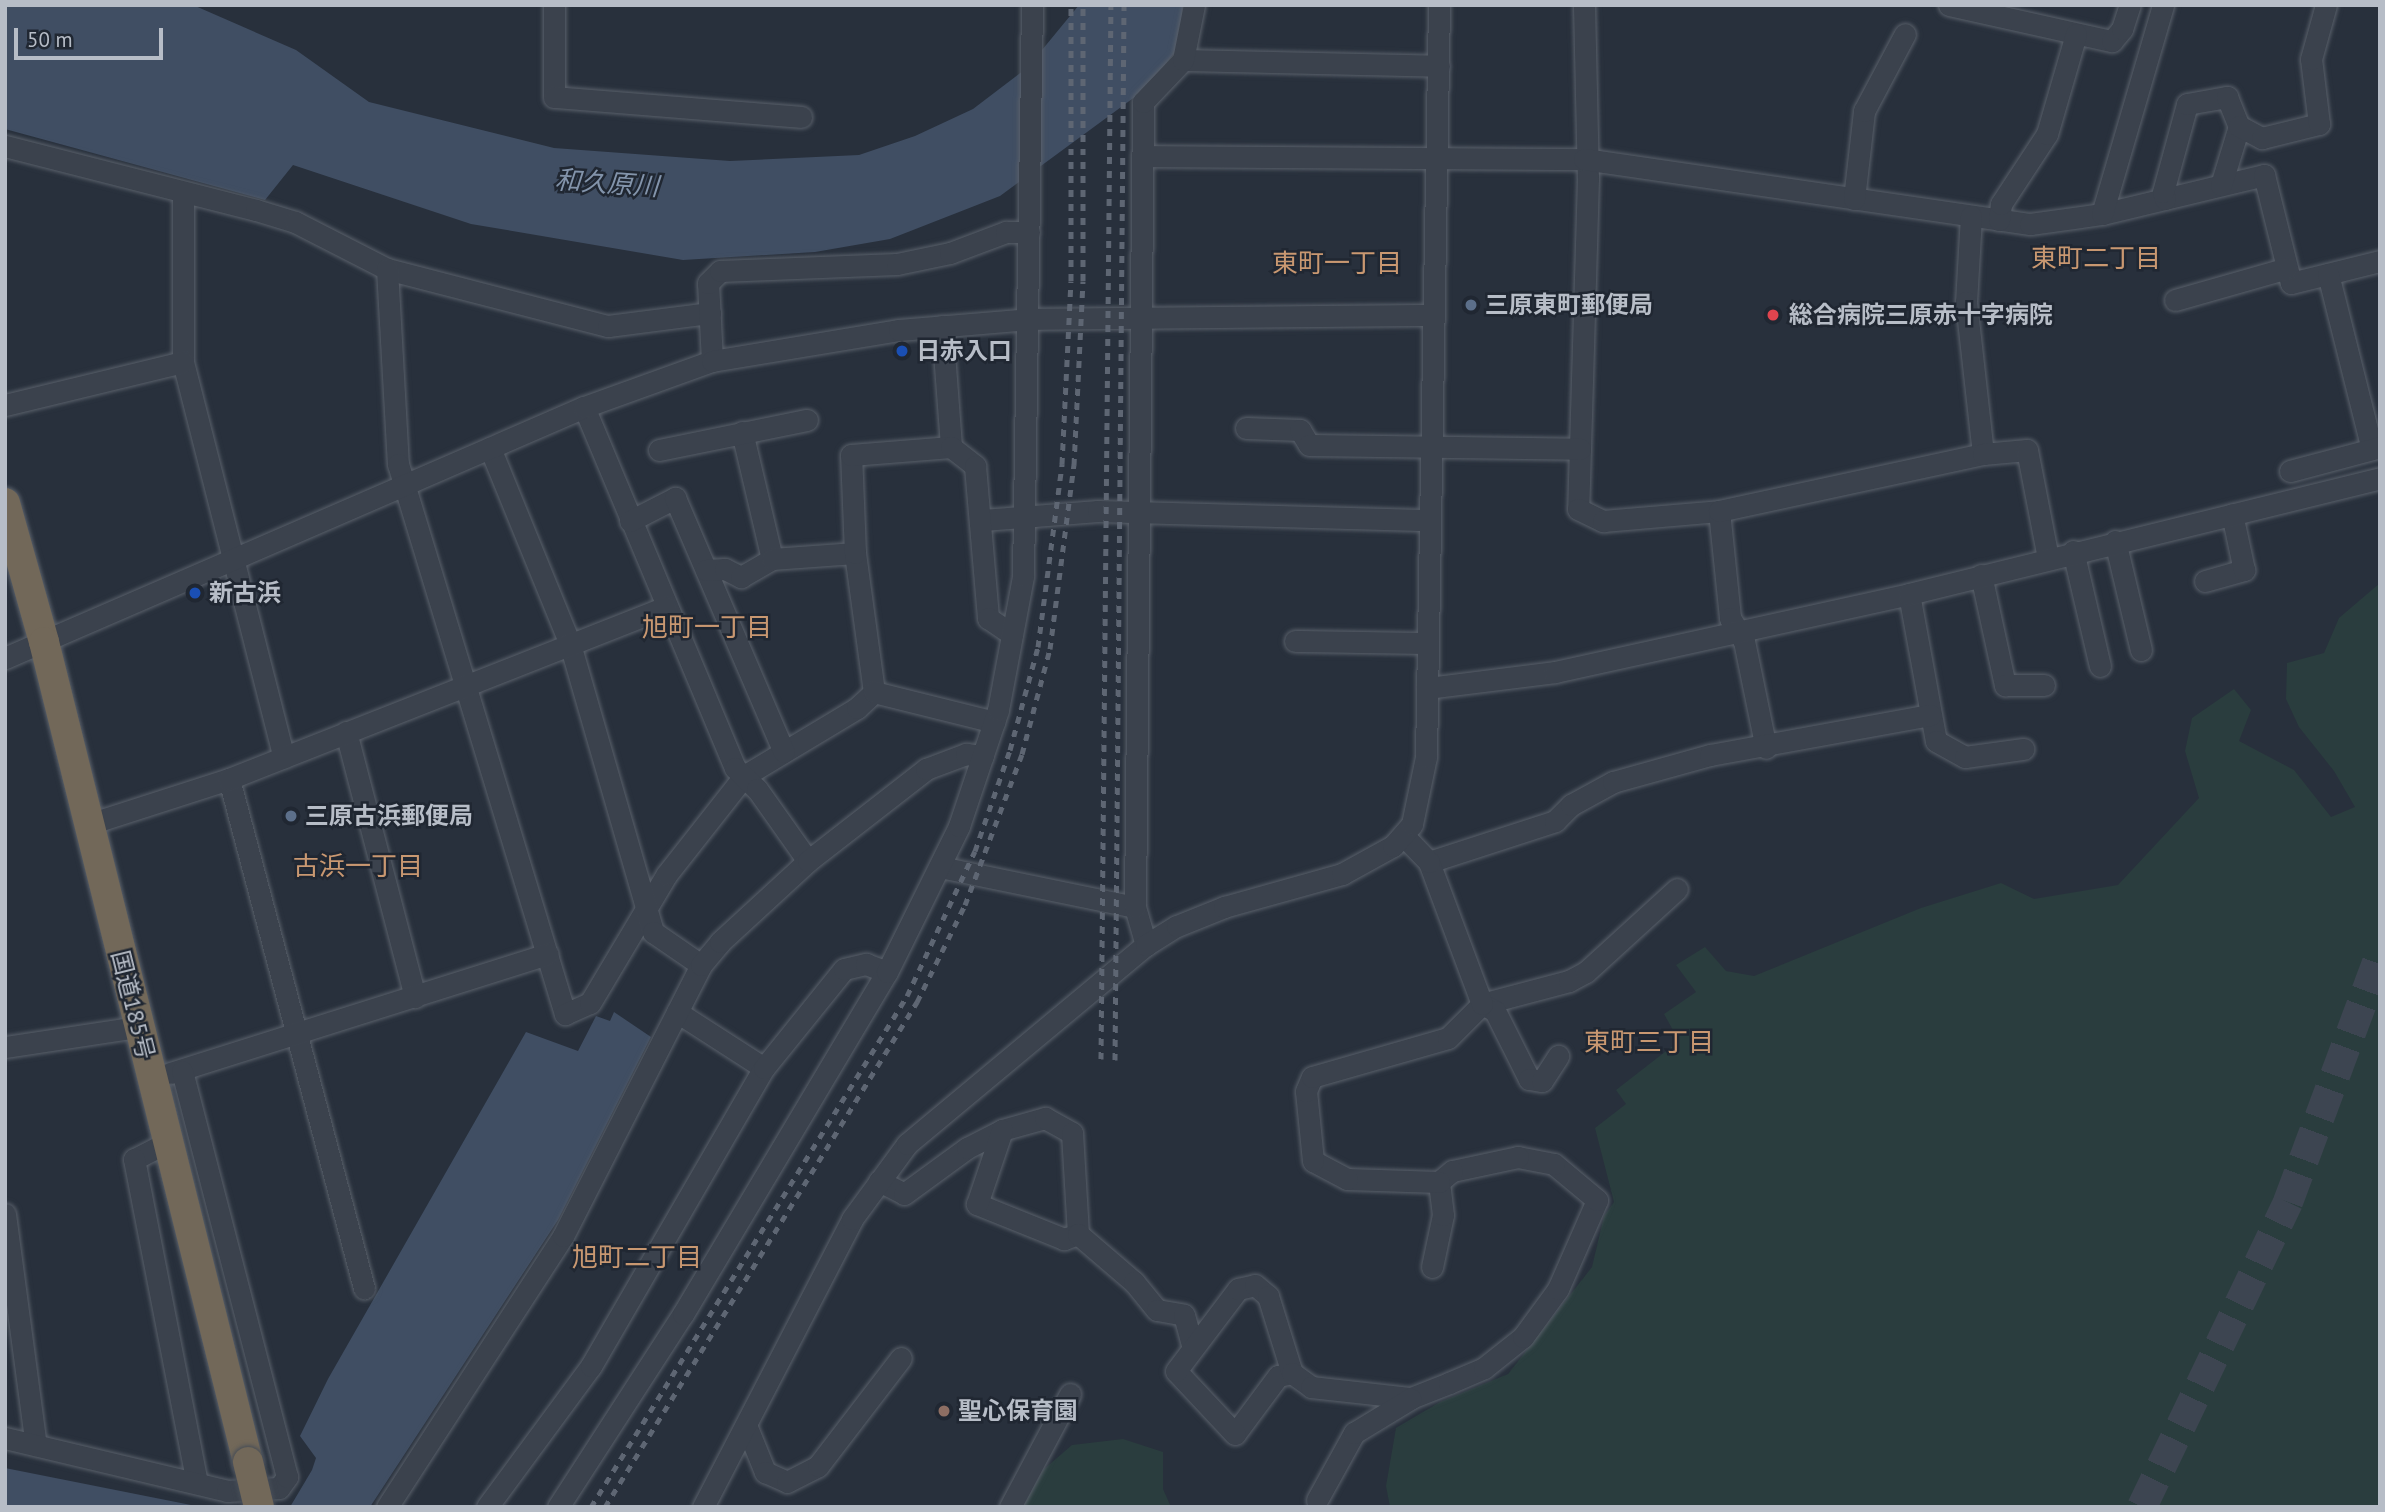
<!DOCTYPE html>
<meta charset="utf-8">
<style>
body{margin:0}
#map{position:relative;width:2385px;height:1512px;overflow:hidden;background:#28303c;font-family:"PT Sans","Noto Sans JP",sans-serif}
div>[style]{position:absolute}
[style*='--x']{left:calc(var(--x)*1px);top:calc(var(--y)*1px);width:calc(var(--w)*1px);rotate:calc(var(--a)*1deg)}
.green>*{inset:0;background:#2a3d3e}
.water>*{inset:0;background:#404e63}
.highway-tunnel>*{height:30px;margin-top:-15px;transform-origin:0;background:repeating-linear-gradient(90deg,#3d4551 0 30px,transparent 0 45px)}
.roads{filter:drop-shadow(0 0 2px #59606a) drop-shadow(0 0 2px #59606a)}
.minor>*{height:21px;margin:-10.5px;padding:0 10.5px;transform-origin:10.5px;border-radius:10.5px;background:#3b424d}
.highway>*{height:30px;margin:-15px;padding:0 15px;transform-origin:15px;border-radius:15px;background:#726859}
.rail>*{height:5px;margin-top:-2.5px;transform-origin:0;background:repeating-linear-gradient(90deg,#5e6673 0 7px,transparent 0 14px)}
.bridges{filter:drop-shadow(0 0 2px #464d57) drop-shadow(0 0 2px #464d57)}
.highway-bridge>*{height:30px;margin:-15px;padding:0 15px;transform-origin:15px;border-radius:15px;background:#726859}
.dots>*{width:19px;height:19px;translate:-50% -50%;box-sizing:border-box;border:4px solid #202732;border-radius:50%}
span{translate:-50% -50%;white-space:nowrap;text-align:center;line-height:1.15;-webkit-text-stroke:5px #202732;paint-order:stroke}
.poi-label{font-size:24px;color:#b7bdc7;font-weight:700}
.left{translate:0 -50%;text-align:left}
.street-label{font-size:24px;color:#b7bdc7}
.water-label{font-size:26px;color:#8394ab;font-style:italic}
.neighbourhood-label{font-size:26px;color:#c99871}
.frame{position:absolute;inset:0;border:7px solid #b7bdc7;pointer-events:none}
.scale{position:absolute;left:14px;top:28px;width:149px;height:32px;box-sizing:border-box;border:4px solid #b7bdc7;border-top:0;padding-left:9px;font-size:21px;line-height:24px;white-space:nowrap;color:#b7bdc7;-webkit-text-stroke:5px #202732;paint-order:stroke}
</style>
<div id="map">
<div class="green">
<div style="clip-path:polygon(2380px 583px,2380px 1507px,1390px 1507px,1386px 1486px,1396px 1428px,1440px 1402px,1508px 1374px,1592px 1267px,1604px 1216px,1614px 1202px,1595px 1128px,1626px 1104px,1616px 1090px,1679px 1041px,1664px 1014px,1696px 992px,1676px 965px,1705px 947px,1726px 971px,1754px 976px,1921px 908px,2001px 883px,2034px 899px,2118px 885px,2199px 798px,2185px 751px,2192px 718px,2234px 689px,2251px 710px,2239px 741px,2294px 770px,2331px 817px,2355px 807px,2334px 771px,2299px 727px,2286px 699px,2287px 663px,2324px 653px,2339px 618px)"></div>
<div style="clip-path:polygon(1123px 1439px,1163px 1452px,1163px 1489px,1171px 1507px,1023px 1507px,1043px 1470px,1072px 1445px)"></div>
</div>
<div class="water">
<div style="clip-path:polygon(5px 5px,193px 5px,296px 50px,369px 102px,554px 148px,730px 161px,859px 155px,915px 136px,973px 109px,1028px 67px,1079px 5px,1183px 5px,1178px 48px,1147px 88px,1000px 196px,890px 239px,815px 252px,683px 260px,471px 224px,293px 165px,265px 200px,5px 129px)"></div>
<div style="clip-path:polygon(614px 1012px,651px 1037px,558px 1220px,370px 1507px,290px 1507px,312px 1470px,316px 1458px,300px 1436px,328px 1379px,526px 1032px,578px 1051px,596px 1016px,610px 1021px)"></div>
<div style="clip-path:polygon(5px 1468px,201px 1507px,5px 1507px)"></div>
</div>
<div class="highway-tunnel">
<div style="--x:2142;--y:1507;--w:338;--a:-64.4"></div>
<div style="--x:2288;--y:1202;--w:264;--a:-69.6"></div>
</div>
<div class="roads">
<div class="minor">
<div style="--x:554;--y:5;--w:92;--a:90"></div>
<div style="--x:554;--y:97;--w:248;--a:4.6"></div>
<div style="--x:1584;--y:5;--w:173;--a:88.7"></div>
<div style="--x:1588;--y:178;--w:331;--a:91.7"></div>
<div style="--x:1578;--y:509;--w:28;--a:26"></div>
<div style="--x:1603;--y:521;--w:116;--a:-4.9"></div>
<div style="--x:1719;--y:511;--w:108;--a:84.1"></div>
<div style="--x:1730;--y:618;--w:27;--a:59"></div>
<div style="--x:1744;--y:641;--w:109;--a:78.4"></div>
<div style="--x:1949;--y:5;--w:167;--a:12.5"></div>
<div style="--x:2112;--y:41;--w:16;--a:-50"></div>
<div style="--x:2122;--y:29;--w:25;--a:-72"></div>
<div style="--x:1183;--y:60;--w:256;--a:1.3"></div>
<div style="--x:5;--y:146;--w:259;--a:14.3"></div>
<div style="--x:256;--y:210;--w:41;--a:17.1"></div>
<div style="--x:295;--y:222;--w:103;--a:27.1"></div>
<div style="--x:387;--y:269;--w:228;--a:14.5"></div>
<div style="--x:608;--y:326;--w:103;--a:-7.3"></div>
<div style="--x:1143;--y:156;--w:441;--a:0.4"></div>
<div style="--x:1584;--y:159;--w:451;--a:8.3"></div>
<div style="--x:2030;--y:224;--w:73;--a:-7.9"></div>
<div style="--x:2102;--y:214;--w:167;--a:-13.5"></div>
<div style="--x:2264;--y:175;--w:111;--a:76"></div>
<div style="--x:2291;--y:283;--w:92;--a:-13.9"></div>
<div style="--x:2221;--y:185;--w:62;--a:-73"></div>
<div style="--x:183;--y:192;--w:170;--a:90"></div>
<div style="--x:183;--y:362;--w:408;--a:75.7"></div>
<div style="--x:1854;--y:199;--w:89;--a:-83.5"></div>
<div style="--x:1864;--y:111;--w:87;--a:-62"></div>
<div style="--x:2165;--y:199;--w:7;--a:-106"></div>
<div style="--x:2163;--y:192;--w:91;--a:-74.7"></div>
<div style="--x:2187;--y:104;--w:41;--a:-9.9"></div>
<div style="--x:2227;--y:97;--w:31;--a:68"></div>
<div style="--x:2239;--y:126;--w:26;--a:28"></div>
<div style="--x:2262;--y:138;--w:59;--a:-13.8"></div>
<div style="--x:2319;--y:124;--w:65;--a:-97"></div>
<div style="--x:2311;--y:59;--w:56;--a:-74.5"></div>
<div style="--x:2102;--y:214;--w:218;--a:-73.7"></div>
<div style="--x:1971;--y:216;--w:86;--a:93.3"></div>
<div style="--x:1966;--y:302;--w:153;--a:83.6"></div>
<div style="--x:1999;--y:220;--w:16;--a:-83"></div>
<div style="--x:2001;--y:204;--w:84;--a:-56.7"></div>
<div style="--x:2047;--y:134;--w:104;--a:-73.8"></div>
<div style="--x:387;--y:269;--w:195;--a:86.8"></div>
<div style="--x:398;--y:464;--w:575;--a:73.11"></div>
<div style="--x:565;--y:1014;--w:27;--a:-24"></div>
<div style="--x:590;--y:1003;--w:150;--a:-59.2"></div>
<div style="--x:667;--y:874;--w:125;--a:-51.8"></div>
<div style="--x:744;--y:776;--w:132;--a:-31"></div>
<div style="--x:857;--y:708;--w:23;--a:-43"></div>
<div style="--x:2328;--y:274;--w:180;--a:75.9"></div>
<div style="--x:2175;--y:300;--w:116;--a:-15.9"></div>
<div style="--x:942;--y:326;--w:121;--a:85.7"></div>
<div style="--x:712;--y:361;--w:78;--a:-92.9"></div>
<div style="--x:708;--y:283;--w:17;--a:-45"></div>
<div style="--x:720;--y:271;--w:177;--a:-2.3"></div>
<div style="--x:897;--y:264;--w:54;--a:-11.7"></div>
<div style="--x:950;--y:253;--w:60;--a:-20.6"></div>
<div style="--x:1006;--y:232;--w:23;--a:0"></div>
<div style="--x:5;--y:405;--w:183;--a:-13.6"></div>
<div style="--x:584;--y:407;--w:391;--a:67.3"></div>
<div style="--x:735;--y:768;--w:30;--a:44"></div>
<div style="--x:757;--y:789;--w:88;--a:54.7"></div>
<div style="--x:1246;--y:428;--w:54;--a:2.1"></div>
<div style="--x:1300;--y:430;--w:17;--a:59"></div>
<div style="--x:1309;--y:445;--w:271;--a:0.8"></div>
<div style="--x:742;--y:432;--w:130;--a:76.7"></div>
<div style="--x:490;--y:448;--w:212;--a:67.8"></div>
<div style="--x:570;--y:644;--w:300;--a:73.9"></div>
<div style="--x:653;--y:932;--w:58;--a:34.5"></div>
<div style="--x:659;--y:450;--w:151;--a:-11.5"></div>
<div style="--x:2290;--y:471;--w:93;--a:-14.9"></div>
<div style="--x:1719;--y:511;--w:270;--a:-12.2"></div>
<div style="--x:1983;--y:454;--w:44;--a:-5.2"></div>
<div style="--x:2027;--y:450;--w:110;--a:79"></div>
<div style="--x:983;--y:520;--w:115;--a:-4.5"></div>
<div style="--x:1098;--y:511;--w:332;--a:1.6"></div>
<div style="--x:630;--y:521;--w:51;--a:-27.1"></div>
<div style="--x:675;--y:498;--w:276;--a:66.8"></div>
<div style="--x:2115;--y:541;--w:112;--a:76.6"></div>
<div style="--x:2073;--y:551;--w:118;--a:76.8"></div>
<div style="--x:706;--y:570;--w:19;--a:-3"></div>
<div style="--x:725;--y:569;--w:18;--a:27"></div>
<div style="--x:741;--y:577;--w:36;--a:-30"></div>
<div style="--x:772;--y:559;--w:83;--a:-4.1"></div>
<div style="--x:1981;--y:575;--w:113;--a:77.7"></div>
<div style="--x:2005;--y:685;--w:39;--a:0"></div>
<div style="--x:2205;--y:581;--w:41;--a:-15.8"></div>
<div style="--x:2244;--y:570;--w:57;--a:-102.1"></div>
<div style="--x:1909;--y:594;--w:149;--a:79.6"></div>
<div style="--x:1936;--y:741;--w:33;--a:29"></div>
<div style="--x:1965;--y:757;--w:59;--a:-7.9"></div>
<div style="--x:1295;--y:641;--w:133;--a:0.9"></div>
<div style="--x:5;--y:658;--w:631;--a:-23.44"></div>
<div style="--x:584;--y:407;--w:136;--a:-19.8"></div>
<div style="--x:712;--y:361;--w:190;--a:-9.4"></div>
<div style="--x:899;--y:330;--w:130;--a:-4.8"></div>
<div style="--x:1029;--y:319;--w:405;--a:-0.6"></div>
<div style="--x:1427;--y:688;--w:129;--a:-7.1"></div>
<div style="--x:1555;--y:672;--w:362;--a:-12.4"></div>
<div style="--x:1909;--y:594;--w:485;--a:-13.8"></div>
<div style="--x:874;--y:692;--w:140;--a:-97.8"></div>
<div style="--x:855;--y:553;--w:98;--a:-92.3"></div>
<div style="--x:851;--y:455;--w:100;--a:-4.6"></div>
<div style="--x:951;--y:447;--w:31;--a:38"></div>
<div style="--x:975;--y:466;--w:153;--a:85.1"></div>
<div style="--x:988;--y:618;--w:29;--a:34"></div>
<div style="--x:874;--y:692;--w:124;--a:14"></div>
<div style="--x:346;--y:732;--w:274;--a:75.4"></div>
<div style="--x:229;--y:779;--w:527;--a:75.15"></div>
<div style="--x:89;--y:824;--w:147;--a:-17.8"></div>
<div style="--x:229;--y:779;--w:469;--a:-21.5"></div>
<div style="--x:1429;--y:862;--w:133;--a:-18"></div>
<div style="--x:1555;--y:821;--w:23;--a:-45"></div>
<div style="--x:1571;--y:805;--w:48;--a:-28.7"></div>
<div style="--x:1613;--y:782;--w:101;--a:-15.6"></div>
<div style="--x:1710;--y:755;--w:224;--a:-10.3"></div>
<div style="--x:940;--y:867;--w:199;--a:11.6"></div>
<div style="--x:1135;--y:907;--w:40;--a:74"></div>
<div style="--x:1135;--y:907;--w:805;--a:-89.43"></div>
<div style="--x:1143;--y:102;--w:58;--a:-46.4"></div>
<div style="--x:1183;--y:60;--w:56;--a:-78.7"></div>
<div style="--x:1482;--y:1004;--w:90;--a:-14.8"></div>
<div style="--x:1569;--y:981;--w:19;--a:-28"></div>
<div style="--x:1586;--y:972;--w:123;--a:-42.4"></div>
<div style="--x:1482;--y:1004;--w:15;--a:28"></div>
<div style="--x:1495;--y:1011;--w:76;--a:63.4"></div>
<div style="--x:1529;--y:1079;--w:13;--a:9"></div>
<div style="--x:1542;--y:1081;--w:30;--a:-57"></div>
<div style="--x:677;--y:1012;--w:103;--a:32.8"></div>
<div style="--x:5;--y:1047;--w:134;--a:-8.6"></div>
<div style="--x:170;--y:1073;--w:396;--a:-17.5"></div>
<div style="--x:168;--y:1142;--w:38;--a:153"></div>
<div style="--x:134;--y:1159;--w:329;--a:79"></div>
<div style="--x:879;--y:1181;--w:28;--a:27"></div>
<div style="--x:904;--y:1194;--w:78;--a:-36.1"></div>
<div style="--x:967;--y:1148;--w:39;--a:-27"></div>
<div style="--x:1002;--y:1130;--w:45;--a:-15.6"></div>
<div style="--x:1045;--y:1118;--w:31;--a:29"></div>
<div style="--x:1072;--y:1133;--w:101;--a:86.6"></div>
<div style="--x:1078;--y:1234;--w:15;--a:160"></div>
<div style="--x:1064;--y:1239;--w:94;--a:-158.1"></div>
<div style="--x:977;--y:1204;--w:78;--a:-71.3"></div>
<div style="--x:5;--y:1214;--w:233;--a:82.4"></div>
<div style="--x:1078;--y:1234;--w:74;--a:40.6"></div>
<div style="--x:1134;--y:1282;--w:36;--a:51"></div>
<div style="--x:1157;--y:1310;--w:27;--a:10"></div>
<div style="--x:1184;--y:1315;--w:34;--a:75"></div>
<div style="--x:1432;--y:1267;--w:53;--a:-78.1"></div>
<div style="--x:1443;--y:1215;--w:33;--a:-97"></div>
<div style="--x:1292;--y:1373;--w:14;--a:168"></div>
<div style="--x:1278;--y:1376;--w:72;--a:126.6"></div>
<div style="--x:1235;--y:1434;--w:86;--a:-133.1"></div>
<div style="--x:1176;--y:1371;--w:103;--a:-52.9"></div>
<div style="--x:1238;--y:1289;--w:17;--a:-13"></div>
<div style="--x:1255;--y:1285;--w:17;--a:40"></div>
<div style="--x:1268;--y:1296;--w:81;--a:72.7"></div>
<div style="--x:1292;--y:1373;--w:24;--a:36"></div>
<div style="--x:1311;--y:1387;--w:101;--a:6.3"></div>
<div style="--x:1411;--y:1398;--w:41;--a:-21.5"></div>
<div style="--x:1449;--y:1383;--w:38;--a:-23"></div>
<div style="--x:1484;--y:1368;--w:50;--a:-38.5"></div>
<div style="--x:1523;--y:1337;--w:59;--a:-53.9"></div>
<div style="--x:1558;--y:1289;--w:97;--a:-66.3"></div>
<div style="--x:1597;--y:1200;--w:56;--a:-140.1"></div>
<div style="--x:1554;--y:1164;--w:37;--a:-169"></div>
<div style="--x:1518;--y:1157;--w:67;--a:168"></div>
<div style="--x:1452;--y:1171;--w:17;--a:140"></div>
<div style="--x:1439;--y:1182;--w:92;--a:-178.1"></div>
<div style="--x:1347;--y:1179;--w:38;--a:-152"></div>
<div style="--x:1313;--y:1161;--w:70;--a:-95.7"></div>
<div style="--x:1306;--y:1091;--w:15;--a:-67"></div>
<div style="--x:1312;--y:1077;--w:141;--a:-16"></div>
<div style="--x:1448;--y:1038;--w:48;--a:-45"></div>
<div style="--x:1482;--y:1004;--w:152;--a:-110.5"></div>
<div style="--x:1429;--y:862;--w:37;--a:-134"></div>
<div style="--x:746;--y:1425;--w:51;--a:68"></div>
<div style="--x:765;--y:1472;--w:24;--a:24"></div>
<div style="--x:787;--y:1482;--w:35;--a:-27"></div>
<div style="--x:818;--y:1466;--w:136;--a:-52.5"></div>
<div style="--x:5;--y:1438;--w:228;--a:13.4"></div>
<div style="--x:227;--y:1491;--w:52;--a:-3.3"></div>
<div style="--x:279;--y:1488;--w:14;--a:-54"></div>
<div style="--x:287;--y:1477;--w:419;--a:-104.5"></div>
<div style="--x:1317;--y:1500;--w:77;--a:-61.1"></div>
<div style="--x:1354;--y:1433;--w:66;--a:-31.3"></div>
<div style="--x:387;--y:1507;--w:323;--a:-57"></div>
<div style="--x:563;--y:1236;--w:304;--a:-63"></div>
<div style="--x:701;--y:965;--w:30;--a:-50"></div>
<div style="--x:720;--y:942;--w:120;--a:-42.6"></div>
<div style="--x:808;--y:861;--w:150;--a:-37.9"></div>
<div style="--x:926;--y:769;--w:43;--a:-20.6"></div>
<div style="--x:966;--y:754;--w:17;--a:7"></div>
<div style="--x:487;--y:1507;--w:175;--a:-53.6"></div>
<div style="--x:591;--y:1366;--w:345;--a:-59.9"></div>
<div style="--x:764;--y:1068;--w:127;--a:-51.1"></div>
<div style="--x:844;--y:969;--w:23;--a:-13"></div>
<div style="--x:866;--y:964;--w:22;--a:21"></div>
<div style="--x:558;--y:1507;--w:230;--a:-57.1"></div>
<div style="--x:683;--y:1314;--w:398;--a:-59.2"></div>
<div style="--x:887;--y:972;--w:163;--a:-63.7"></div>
<div style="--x:959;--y:826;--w:122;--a:-71.4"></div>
<div style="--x:998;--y:710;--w:136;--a:-79.4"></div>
<div style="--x:1023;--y:576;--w:571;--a:-89.1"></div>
<div style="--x:703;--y:1507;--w:324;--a:-62.6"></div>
<div style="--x:852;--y:1219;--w:93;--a:-53.7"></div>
<div style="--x:907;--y:1144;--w:311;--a:-39.8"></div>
<div style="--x:1146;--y:945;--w:36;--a:-32"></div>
<div style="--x:1177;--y:926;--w:51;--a:-22"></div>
<div style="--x:1224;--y:907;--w:123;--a:-15.6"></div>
<div style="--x:1342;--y:874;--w:58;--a:-28.8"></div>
<div style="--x:1393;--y:846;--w:29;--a:-49"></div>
<div style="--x:1412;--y:824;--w:68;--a:-78.2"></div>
<div style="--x:1426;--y:757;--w:752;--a:-89.01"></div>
<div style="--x:1010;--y:1507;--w:128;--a:-62"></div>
</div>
<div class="highway">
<div style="--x:5;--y:503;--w:144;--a:74.3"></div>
<div style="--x:44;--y:642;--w:845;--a:76.03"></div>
</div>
</div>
<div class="rail">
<div style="--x:1101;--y:1059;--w:1054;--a:-89.46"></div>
<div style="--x:1115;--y:1060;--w:1055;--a:-89.51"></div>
<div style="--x:591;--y:1507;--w:601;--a:-58.27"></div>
<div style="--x:907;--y:996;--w:160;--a:-64.9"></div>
<div style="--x:975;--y:851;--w:107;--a:-70.9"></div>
<div style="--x:1010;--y:750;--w:107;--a:-74.8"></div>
<div style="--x:1038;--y:647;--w:185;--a:-82.5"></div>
<div style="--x:1062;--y:464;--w:183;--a:-87.2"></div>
<div style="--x:1071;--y:281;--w:276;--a:-90"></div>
<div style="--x:605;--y:1507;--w:594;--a:-58.29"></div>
<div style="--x:917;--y:1002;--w:108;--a:-63.7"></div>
<div style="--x:965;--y:905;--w:161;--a:-69.3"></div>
<div style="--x:1022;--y:754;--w:109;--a:-75.1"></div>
<div style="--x:1050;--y:649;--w:186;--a:-82.6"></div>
<div style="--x:1074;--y:465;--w:184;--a:-87.2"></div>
<div style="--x:1083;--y:281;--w:276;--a:-90"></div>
</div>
<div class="bridges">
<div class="highway-bridge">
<div style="--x:248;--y:1462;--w:46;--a:76.3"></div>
</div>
</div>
<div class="dots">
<div style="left:1471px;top:305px;background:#5c6f8a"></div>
<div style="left:1773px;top:315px;background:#e0444e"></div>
<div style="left:902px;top:351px;background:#1a4fb4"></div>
<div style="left:195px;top:593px;background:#1a4fb4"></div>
<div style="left:291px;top:816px;background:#5c6f8a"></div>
<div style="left:944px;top:1411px;background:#8d6e63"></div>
</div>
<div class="poi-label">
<span class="left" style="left:1485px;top:305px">三原東町郵便局</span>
<span class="left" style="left:1789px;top:315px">総合病院三原赤十字病院</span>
<span class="left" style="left:916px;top:351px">日赤入口</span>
<span class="left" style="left:209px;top:593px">新古浜</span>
<span class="left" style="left:305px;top:816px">三原古浜郵便局</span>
<span class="left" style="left:958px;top:1411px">聖心保育園</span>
</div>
<div class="street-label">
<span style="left:133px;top:1005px;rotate:76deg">国道185号</span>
</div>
<div class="water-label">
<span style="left:607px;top:183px;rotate:4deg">和久原川</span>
</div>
<div class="neighbourhood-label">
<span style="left:2096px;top:258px">東町二丁目</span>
<span style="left:1337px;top:263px">東町一丁目</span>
<span style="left:707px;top:627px">旭町一丁目</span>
<span style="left:358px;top:866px">古浜一丁目</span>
<span style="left:1649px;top:1042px">東町三丁目</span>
<span style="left:637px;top:1257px">旭町二丁目</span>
</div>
<div class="frame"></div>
<div class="scale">50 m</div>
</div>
